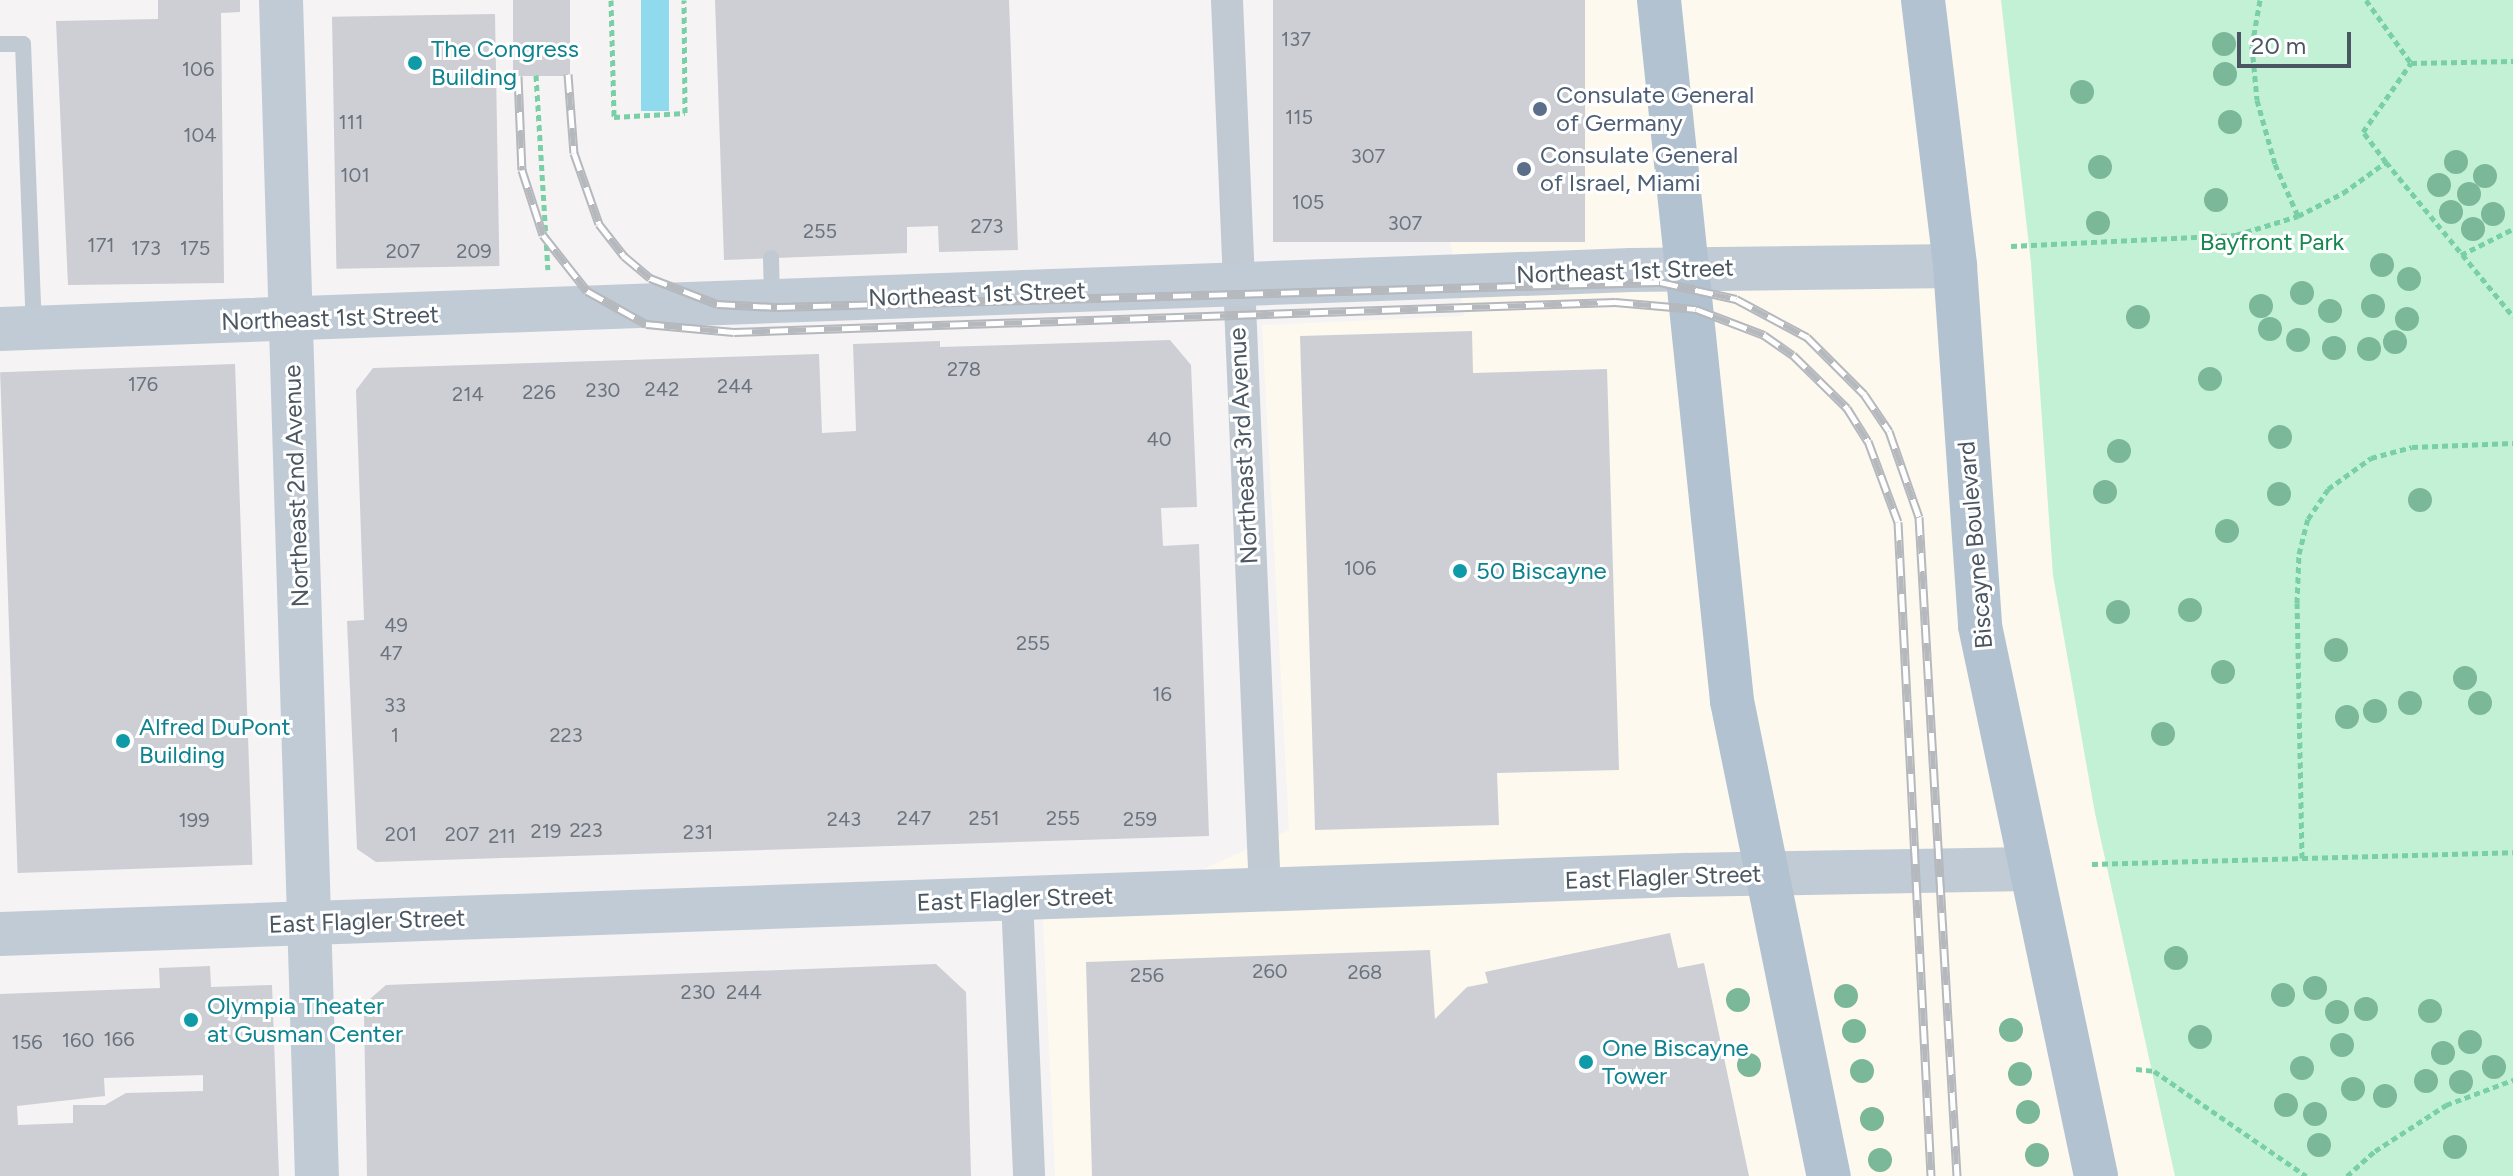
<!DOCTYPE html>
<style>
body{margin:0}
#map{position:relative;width:2513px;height:1176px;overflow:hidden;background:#f5f3f3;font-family:Figtree,sans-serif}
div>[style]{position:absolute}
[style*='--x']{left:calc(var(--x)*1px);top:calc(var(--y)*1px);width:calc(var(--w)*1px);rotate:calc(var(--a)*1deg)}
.commercial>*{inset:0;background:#fdf9ef}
.green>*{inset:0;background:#c3f1d5}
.water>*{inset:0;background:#90daee;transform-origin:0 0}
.building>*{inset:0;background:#cdcfd5;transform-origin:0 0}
.path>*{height:5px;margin-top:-2.5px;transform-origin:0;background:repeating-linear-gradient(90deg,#7ad0a6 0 6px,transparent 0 10px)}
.lane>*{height:16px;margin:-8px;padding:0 8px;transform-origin:8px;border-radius:8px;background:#c1cad2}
.street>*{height:32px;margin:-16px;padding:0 16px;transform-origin:16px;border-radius:16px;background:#c1cad2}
.secondary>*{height:44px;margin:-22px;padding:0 22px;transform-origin:22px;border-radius:22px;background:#c1cbd6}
.primary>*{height:44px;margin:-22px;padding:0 22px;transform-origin:22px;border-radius:22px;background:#b3c2d1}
.rail>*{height:9px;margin-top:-4.5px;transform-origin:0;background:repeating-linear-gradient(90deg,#fff 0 18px,#b5b8bd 0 36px);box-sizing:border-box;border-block:2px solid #b5b8bd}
.trees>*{width:24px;height:24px;margin:-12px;border-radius:50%;background:#7bb799}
.dots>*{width:22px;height:22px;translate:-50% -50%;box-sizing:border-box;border:4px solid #fff;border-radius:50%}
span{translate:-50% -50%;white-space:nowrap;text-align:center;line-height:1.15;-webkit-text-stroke:6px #fff;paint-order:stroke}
.number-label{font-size:20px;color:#6b747e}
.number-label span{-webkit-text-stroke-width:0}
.culture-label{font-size:24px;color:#0d838f}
.left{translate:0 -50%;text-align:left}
.service-label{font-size:24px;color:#4e5e75}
.park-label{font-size:24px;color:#17864f}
.street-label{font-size:24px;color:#4a5661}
.scale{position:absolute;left:2237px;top:32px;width:114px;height:36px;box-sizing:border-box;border:4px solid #4a5661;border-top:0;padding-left:10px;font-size:24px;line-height:28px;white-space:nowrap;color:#4a5661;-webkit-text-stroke:6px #fff;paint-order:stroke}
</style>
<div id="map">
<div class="commercial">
<div style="clip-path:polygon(1405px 0,2001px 0,2031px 263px,2053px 575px,2095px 813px,2175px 1176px,1055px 1176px,1041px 877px,1197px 872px,1289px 830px,1262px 325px,1464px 316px)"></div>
</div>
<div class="green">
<div style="clip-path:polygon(2001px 0,2513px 0,2513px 1176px,2175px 1176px,2095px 813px,2053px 575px,2031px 263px)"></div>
</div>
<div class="water">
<div style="left:641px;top:0;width:28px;height:111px"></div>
</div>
<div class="building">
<div style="clip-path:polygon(158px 0,240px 0,240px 12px,221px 13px,224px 283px,68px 285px,56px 21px,158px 19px)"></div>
<div style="left:513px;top:0;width:57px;height:76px"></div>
<div style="clip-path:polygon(715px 0,1009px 0,1018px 250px,939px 252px,938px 226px,907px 227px,907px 253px,724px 260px)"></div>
<div style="left:1273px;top:0;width:312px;height:242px"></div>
<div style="left:495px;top:14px;width:252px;height:163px;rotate:89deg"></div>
<div style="clip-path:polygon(1472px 331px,1473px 373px,1607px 369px,1619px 770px,1497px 773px,1499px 825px,1315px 830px,1300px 336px)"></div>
<div style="clip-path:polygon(1170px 340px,1191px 365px,1197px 507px,1161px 508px,1163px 546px,1199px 544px,1209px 836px,376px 862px,357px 849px,347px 621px,364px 620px,356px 390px,373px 368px,819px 354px,822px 433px,856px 431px,853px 344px,940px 341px,940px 347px)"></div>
<div style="left:235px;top:364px;width:501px;height:235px;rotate:88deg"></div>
<div style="clip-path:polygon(1670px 933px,1678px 968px,1704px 963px,1749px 1176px,1092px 1176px,1086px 962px,1430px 950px,1435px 1019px,1467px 987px,1488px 983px,1485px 972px)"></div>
<div style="clip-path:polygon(936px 964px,966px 992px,971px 1176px,367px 1176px,364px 1015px,371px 998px,386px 985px)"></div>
<div style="clip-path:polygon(evenodd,210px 966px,211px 987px,272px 985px,279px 1176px,0 1176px,0 994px,160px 988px,159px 968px,210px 966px,203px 1075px,203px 1091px,126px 1093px,105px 1105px,73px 1105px,73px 1123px,18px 1125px,17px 1106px,105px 1096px,104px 1078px,203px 1075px)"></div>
</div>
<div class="path">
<div style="--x:611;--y:0;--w:117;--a:88.5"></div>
<div style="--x:614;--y:117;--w:71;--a:-3.2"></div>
<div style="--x:685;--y:113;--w:113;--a:-90.5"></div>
<div style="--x:2260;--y:0;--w:47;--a:99.9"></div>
<div style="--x:2252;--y:46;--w:54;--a:84.7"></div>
<div style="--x:2257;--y:100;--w:66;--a:74.3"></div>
<div style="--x:2275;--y:164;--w:57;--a:66.1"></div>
<div style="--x:2366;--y:0;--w:77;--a:54.5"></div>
<div style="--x:536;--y:75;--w:195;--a:86.5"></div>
<div style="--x:2386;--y:162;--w:200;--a:50.5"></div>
<div style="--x:2011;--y:246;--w:225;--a:-2.8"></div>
<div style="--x:2236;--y:235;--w:65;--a:-17"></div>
<div style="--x:2298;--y:216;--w:51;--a:-27.1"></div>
<div style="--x:2343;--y:193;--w:53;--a:-35.8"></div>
<div style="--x:2386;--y:162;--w:38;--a:-127"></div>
<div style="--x:2363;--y:132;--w:84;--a:-55.2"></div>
<div style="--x:2411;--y:63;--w:102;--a:-1.1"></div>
<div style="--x:2461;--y:255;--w:58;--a:-26.6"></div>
<div style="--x:2302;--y:858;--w:255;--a:-91.1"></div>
<div style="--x:2297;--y:603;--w:49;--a:-87.7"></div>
<div style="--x:2299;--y:554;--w:36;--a:-76"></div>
<div style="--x:2308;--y:519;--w:36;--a:-56"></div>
<div style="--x:2328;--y:489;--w:53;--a:-35.8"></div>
<div style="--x:2371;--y:458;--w:42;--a:-15"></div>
<div style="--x:2412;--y:447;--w:101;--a:-2.3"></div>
<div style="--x:2092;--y:864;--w:421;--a:-1.6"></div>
<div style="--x:2136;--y:1069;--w:18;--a:6"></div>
<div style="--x:2154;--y:1071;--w:185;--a:34.6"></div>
<div style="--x:2347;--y:1176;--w:38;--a:-42"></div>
<div style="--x:2375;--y:1151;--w:85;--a:-32.9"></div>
<div style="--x:2446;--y:1105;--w:72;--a:-20.5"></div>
</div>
<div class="lane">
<div style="--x:0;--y:44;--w:23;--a:0"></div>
<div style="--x:23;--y:44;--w:283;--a:87.8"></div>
<div style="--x:771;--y:258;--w:42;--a:88.6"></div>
</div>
<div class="street">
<div style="--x:1227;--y:0;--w:892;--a:87.56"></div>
<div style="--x:1017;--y:899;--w:277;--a:87.5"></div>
</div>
<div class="secondary">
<div style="--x:281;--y:0;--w:1177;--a:88.25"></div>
<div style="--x:0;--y:329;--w:1632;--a:-2.07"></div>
<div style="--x:1631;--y:270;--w:324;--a:-0.7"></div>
<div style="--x:0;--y:934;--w:1686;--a:-2.01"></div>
<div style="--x:1685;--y:875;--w:345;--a:-1"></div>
</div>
<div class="primary">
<div style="--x:1659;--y:0;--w:705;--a:84.05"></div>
<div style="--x:1732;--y:701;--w:485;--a:78.5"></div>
<div style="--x:1923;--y:0;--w:268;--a:83.1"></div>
<div style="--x:1955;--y:266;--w:361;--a:86"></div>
<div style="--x:1980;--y:626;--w:562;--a:78.09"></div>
</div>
<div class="rail">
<div style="--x:568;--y:74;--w:79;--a:85.7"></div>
<div style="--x:574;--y:153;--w:75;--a:70.6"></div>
<div style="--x:599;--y:224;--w:41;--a:52"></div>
<div style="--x:624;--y:256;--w:34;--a:40"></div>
<div style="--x:650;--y:278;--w:72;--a:21.2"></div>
<div style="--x:717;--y:304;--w:60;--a:2.9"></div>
<div style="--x:777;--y:307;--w:883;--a:-1.62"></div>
<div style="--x:1660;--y:282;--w:78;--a:12.6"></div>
<div style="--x:1736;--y:299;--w:81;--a:28.2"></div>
<div style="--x:1807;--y:337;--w:81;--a:45"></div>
<div style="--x:1864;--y:394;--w:45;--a:56"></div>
<div style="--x:1889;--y:431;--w:91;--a:70.8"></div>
<div style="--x:1919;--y:517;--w:660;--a:86.7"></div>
<div style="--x:518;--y:76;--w:94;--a:87.6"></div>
<div style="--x:522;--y:170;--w:68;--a:72.1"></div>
<div style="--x:543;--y:235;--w:71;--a:51.8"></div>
<div style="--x:587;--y:291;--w:68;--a:29.2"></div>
<div style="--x:646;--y:324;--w:88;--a:5.2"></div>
<div style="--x:734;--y:332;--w:882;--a:-1.95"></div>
<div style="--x:1615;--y:302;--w:81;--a:4.9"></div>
<div style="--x:1696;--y:309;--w:73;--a:20.9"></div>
<div style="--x:1764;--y:335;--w:35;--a:35"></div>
<div style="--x:1793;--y:355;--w:76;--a:44.5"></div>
<div style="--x:1847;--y:408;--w:39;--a:58"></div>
<div style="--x:1868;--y:441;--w:86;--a:69.7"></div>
<div style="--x:1898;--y:522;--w:655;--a:87.11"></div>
</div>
<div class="trees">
<div style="left:2224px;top:44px"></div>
<div style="left:2225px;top:74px"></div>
<div style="left:2082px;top:92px"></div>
<div style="left:2230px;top:122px"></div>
<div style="left:2456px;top:162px"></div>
<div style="left:2100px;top:167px"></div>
<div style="left:2485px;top:176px"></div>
<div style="left:2439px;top:185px"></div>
<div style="left:2469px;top:194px"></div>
<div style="left:2216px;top:200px"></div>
<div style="left:2451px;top:212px"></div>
<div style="left:2493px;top:214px"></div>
<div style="left:2098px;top:223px"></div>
<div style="left:2473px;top:229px"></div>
<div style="left:2382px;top:265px"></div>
<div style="left:2409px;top:279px"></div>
<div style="left:2302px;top:293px"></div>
<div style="left:2261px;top:306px"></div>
<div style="left:2373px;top:306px"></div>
<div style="left:2330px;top:311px"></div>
<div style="left:2138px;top:317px"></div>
<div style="left:2407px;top:319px"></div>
<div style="left:2270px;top:329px"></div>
<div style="left:2298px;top:340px"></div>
<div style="left:2395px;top:342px"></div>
<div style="left:2334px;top:348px"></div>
<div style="left:2369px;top:349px"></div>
<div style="left:2210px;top:379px"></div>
<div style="left:2280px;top:437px"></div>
<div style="left:2119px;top:451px"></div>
<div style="left:2105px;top:492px"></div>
<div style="left:2279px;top:494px"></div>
<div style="left:2420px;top:500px"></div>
<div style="left:2227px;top:531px"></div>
<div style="left:2190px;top:610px"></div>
<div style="left:2118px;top:612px"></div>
<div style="left:2336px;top:650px"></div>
<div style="left:2223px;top:672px"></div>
<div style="left:2465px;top:678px"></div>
<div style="left:2410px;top:703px"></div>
<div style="left:2480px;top:703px"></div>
<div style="left:2375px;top:711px"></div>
<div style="left:2347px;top:717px"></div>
<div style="left:2163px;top:734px"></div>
<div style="left:2176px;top:958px"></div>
<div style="left:2315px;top:988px"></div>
<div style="left:2283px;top:995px"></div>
<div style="left:1846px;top:996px"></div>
<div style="left:1738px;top:1000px"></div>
<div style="left:2366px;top:1009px"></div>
<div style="left:2430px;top:1011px"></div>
<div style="left:2337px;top:1012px"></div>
<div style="left:2011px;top:1030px"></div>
<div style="left:1854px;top:1031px"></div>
<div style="left:2200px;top:1037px"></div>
<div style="left:2470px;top:1042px"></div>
<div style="left:2342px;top:1045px"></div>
<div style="left:2443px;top:1053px"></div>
<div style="left:1749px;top:1065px"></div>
<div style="left:2494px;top:1067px"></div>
<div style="left:2302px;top:1068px"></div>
<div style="left:1862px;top:1071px"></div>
<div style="left:2020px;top:1074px"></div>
<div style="left:2426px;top:1081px"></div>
<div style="left:2461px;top:1082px"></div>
<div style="left:2353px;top:1089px"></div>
<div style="left:2385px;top:1096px"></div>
<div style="left:2286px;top:1105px"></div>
<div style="left:2028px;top:1112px"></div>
<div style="left:2315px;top:1114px"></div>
<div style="left:1872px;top:1119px"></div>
<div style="left:2319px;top:1145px"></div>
<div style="left:2455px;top:1147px"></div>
<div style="left:2037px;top:1155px"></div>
<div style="left:1880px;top:1160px"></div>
</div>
<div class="dots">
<div style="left:415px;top:63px;background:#0f9aa8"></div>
<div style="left:1540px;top:109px;background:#5c6f8a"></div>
<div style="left:1524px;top:169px;background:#5c6f8a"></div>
<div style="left:1460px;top:571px;background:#0f9aa8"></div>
<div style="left:123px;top:741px;background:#0f9aa8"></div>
<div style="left:191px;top:1020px;background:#0f9aa8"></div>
<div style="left:1586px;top:1062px;background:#0f9aa8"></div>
</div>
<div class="number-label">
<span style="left:1296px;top:39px">137</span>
<span style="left:198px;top:69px">106</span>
<span style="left:1299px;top:117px">115</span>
<span style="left:351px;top:122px">111</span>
<span style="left:200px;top:135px">104</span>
<span style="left:1368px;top:156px">307</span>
<span style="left:355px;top:175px">101</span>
<span style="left:1308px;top:202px">105</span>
<span style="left:1405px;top:223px">307</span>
<span style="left:987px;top:226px">273</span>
<span style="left:820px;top:231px">255</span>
<span style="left:101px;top:245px">171</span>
<span style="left:146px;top:248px">173</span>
<span style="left:195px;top:248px">175</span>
<span style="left:403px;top:251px">207</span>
<span style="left:474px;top:251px">209</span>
<span style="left:964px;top:369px">278</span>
<span style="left:143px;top:384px">176</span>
<span style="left:735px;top:386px">244</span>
<span style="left:662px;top:389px">242</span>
<span style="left:603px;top:390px">230</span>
<span style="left:539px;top:392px">226</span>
<span style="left:468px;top:394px">214</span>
<span style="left:1159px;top:439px">40</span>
<span style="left:1360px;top:568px">106</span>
<span style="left:396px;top:625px">49</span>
<span style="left:1033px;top:643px">255</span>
<span style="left:391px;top:653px">47</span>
<span style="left:1162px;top:694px">16</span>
<span style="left:395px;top:705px">33</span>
<span style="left:395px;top:735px">1</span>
<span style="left:566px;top:735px">223</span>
<span style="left:914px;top:818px">247</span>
<span style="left:984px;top:818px">251</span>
<span style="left:1063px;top:818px">255</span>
<span style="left:844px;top:819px">243</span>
<span style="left:1140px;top:819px">259</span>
<span style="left:194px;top:820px">199</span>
<span style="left:586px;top:830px">223</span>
<span style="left:546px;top:831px">219</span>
<span style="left:698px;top:832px">231</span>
<span style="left:401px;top:834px">201</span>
<span style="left:462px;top:834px">207</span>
<span style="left:502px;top:836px">211</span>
<span style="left:1270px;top:971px">260</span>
<span style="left:1365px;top:972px">268</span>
<span style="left:1147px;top:975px">256</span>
<span style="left:698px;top:992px">230</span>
<span style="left:744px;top:992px">244</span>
<span style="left:119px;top:1039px">166</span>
<span style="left:78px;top:1040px">160</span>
<span style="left:27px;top:1042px">156</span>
</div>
<div class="culture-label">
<span class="left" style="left:431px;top:63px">The Congress<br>Building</span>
<span class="left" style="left:1476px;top:571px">50 Biscayne</span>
<span class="left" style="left:139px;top:741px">Alfred DuPont<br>Building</span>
<span class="left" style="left:207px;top:1020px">Olympia Theater<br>at Gusman Center</span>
<span class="left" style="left:1602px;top:1062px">One Biscayne<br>Tower</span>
</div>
<div class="service-label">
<span class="left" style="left:1556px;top:109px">Consulate General<br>of Germany</span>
<span class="left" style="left:1540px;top:169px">Consulate General<br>of Israel, Miami</span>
</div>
<div class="park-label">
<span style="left:2272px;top:242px">Bayfront Park</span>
</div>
<div class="street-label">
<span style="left:1625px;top:271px;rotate:-2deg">Northeast 1st Street</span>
<span style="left:977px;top:294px;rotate:-2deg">Northeast 1st Street</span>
<span style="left:330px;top:318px;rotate:-2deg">Northeast 1st Street</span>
<span style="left:1243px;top:446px;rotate:-93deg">Northeast 3rd Avenue</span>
<span style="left:296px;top:486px;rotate:-92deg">Northeast 2nd Avenue</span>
<span style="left:1975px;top:545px;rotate:-95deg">Biscayne Boulevard</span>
<span style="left:1663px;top:877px;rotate:-2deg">East Flagler Street</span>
<span style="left:1015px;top:899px;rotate:-2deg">East Flagler Street</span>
<span style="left:367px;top:921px;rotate:-2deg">East Flagler Street</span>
</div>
<div class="scale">20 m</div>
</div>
